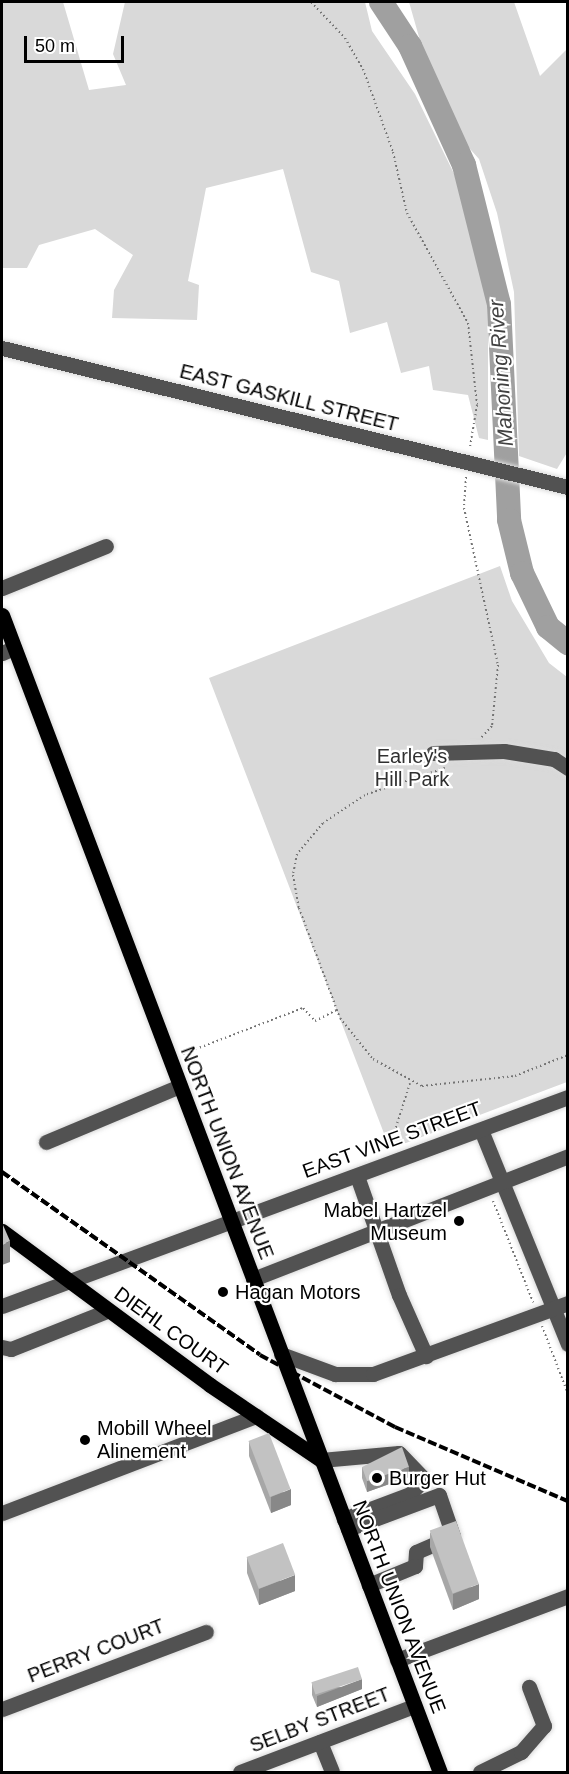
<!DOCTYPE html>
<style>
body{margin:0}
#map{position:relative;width:569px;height:1774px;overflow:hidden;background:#fff;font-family:Helvetica,sans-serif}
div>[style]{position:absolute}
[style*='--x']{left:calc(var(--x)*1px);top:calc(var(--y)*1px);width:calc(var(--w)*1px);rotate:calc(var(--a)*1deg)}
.green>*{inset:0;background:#d9d9d9}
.river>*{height:24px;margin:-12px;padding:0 12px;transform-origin:12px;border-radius:12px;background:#a0a0a0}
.path>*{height:2px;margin-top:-1px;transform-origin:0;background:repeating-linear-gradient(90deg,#747474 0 1.5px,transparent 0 4.5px)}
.roads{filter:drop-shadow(0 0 2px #dbdbdb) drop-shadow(0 0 2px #dbdbdb)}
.minor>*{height:15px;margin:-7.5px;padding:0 7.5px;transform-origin:7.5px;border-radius:7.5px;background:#525252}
.major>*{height:15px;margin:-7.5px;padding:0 7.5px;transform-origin:7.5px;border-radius:7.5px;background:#000}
.rail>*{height:4px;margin-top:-2px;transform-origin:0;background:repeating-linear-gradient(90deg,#000 0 9px,transparent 0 12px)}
.wall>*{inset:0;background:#a7a7a7}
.shaded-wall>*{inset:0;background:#888}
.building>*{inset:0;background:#c2c2c2;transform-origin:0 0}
.dots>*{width:16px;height:16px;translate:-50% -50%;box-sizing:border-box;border:3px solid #fff;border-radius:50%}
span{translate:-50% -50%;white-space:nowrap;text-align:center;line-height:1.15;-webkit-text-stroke:4.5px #fff;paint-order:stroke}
.street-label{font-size:20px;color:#000}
.park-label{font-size:20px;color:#303030}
.poi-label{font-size:20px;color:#000}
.right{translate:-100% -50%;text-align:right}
.left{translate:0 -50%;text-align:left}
.water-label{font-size:21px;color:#414141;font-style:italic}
.frame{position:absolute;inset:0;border:3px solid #000;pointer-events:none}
.scale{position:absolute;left:24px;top:36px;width:100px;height:27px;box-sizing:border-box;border:3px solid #000;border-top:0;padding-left:8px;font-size:18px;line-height:21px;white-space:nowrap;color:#000;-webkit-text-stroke:4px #fff;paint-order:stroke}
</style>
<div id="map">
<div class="green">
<div style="clip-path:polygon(2px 2px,63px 2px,89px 90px,126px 85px,113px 54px,125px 2px,365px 2px,372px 31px,415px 94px,463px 192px,488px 285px,488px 440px,479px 438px,468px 395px,433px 390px,429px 366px,401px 373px,387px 322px,350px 333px,339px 281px,311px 272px,283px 169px,206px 188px,188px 281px,199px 285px,197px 320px,112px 318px,114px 290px,133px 255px,95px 229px,39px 245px,27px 268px,2px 268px)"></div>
<div style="clip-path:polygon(409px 2px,514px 2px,540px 76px,567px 49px,568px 451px,557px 469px,519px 456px,514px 292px,497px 213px,479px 159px,462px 140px,425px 58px)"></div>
<div style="clip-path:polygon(500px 566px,512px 601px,549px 663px,567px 677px,567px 1082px,390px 1149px,209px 678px)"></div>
</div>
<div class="river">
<div style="--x:381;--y:2;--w:53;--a:56.6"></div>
<div style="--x:410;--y:46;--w:131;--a:65.6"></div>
<div style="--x:464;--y:165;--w:143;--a:75.9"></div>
<div style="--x:499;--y:304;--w:216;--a:87.3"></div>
<div style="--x:509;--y:520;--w:55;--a:76.2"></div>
<div style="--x:522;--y:573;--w:60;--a:64.3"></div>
<div style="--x:548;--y:627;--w:26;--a:39"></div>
</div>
<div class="path">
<div style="--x:311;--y:2;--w:50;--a:46.6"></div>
<div style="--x:345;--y:38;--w:36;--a:60"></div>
<div style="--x:363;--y:69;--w:88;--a:70.1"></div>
<div style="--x:393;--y:152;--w:63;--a:77.1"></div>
<div style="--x:407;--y:213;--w:126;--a:61"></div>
<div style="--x:468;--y:323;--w:82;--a:83.7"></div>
<div style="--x:477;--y:405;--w:43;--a:99.5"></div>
<div style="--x:466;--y:477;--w:31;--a:94"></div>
<div style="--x:464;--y:508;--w:161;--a:77.8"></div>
<div style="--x:498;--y:665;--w:61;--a:95.6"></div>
<div style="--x:492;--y:726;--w:16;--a:133"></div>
<div style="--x:445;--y:768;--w:84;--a:161.4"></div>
<div style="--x:365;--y:795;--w:50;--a:146.3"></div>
<div style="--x:323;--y:823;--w:40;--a:130"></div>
<div style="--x:297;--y:854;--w:21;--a:101"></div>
<div style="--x:293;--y:875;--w:34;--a:80"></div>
<div style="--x:299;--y:908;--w:117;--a:69.6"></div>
<div style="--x:340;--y:1018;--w:53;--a:51.2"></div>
<div style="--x:373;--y:1059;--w:56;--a:28.9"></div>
<div style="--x:422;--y:1086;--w:94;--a:-6.1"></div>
<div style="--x:515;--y:1076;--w:57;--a:-21.6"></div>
<div style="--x:183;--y:1054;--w:129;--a:-21"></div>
<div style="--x:303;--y:1008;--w:18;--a:47"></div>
<div style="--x:315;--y:1021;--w:25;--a:-27"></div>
<div style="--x:389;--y:1149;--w:69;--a:-72.3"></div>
<div style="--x:493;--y:1201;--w:109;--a:68.4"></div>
<div style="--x:542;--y:1326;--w:73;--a:69.1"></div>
</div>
<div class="roads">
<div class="minor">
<div style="--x:2;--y:348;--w:583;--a:13.8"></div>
<div style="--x:2;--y:588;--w:112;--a:-22"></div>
<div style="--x:2;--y:653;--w:13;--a:-23"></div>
<div style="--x:433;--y:753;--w:71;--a:-1.6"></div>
<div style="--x:504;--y:751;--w:51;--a:9.1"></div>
<div style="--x:554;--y:759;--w:17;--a:33"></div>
<div style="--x:481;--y:1130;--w:231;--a:67.9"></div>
<div style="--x:46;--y:1142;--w:145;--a:-22.7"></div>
<div style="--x:357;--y:1176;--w:126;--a:70.6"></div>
<div style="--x:399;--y:1295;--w:67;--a:66.1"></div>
<div style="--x:253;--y:1279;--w:338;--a:-21.3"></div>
<div style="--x:2;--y:1306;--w:603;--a:-20.27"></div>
<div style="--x:2;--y:1347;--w:9;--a:13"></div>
<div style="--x:11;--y:1349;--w:103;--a:-21.6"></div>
<div style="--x:281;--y:1354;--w:58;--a:20.3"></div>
<div style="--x:335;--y:1374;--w:38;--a:0"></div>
<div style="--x:373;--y:1374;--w:208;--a:-20"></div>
<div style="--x:321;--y:1460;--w:78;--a:-5.1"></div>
<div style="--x:399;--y:1453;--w:36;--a:46"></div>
<div style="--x:424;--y:1479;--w:21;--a:133"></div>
<div style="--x:410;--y:1494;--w:71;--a:159.3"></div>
<div style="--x:2;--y:1513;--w:272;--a:-20.9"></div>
<div style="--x:348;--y:1529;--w:97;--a:-20.5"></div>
<div style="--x:439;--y:1495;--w:43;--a:71.1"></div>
<div style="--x:453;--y:1536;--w:40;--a:156.6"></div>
<div style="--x:416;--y:1552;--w:14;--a:94"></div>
<div style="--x:415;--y:1566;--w:50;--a:157.6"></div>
<div style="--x:397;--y:1660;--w:183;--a:-20.5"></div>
<div style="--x:2;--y:1709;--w:218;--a:-20.7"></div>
<div style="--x:320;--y:1742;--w:32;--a:68"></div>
<div style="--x:240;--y:1772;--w:186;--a:-20.8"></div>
<div style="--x:480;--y:1772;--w:46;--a:-26"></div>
<div style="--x:521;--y:1752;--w:35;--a:-49"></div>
<div style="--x:544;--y:1726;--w:42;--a:-111"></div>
</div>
<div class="major">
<div style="--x:2;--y:615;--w:1237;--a:69.27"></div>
<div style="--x:2;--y:1231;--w:259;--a:36.5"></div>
<div style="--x:210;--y:1385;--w:134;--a:34"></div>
</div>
</div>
<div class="rail">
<div style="--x:2;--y:1172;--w:316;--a:35.3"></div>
<div style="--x:260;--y:1355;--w:153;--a:28.1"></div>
<div style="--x:395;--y:1427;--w:188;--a:23.2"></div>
</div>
<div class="wall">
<div style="clip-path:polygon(249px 1441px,291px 1505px,271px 1513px,249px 1456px)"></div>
<div style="clip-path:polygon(362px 1467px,409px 1477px,367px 1492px,362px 1478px)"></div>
<div style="clip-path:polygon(430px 1532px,479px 1599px,453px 1610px,430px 1547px)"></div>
<div style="clip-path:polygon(247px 1557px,295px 1591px,259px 1605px,247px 1573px)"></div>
<div style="clip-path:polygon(312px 1684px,362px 1689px,317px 1707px,312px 1695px)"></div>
</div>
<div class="shaded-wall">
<div style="clip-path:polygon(10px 1241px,10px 1262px,2px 1265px,2px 1245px)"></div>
<div style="clip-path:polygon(409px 1467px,409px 1477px,367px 1492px,367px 1481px)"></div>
<div style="clip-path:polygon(291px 1489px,291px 1505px,271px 1513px,271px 1497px)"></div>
<div style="clip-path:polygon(295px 1575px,295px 1591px,259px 1605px,259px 1589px)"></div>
<div style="clip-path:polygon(479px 1584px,479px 1599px,453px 1610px,453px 1594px)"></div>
<div style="clip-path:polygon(362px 1679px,362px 1689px,317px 1707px,317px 1696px)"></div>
</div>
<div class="building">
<div style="clip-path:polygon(3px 1225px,10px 1241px,2px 1245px,2px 1226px)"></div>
<div style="left:269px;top:1433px;width:60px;height:22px;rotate:69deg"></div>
<div style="clip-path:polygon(402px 1447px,409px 1467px,367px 1481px,362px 1467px)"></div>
<div style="left:456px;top:1521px;width:67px;height:28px;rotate:70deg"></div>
<div style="left:283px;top:1543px;width:34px;height:39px;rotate:69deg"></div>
<div style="left:358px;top:1667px;width:13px;height:49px;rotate:72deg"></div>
</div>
<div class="dots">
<div style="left:459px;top:1221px;background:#000"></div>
<div style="left:223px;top:1292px;background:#000"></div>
<div style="left:85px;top:1440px;background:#000"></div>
<div style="left:377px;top:1478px;background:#000"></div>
</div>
<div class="street-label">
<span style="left:289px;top:398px;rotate:14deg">EAST GASKILL STREET</span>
<span style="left:392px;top:1140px;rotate:-20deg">EAST VINE STREET</span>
<span style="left:227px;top:1153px;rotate:69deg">NORTH UNION AVENUE</span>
<span style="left:171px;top:1331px;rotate:36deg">DIEHL COURT</span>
<span style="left:399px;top:1607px;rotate:69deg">NORTH UNION AVENUE</span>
<span style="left:96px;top:1651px;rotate:-21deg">PERRY COURT</span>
<span style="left:320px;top:1720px;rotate:-21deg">SELBY STREET</span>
</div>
<div class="park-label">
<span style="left:412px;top:768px">Earley's<br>Hill Park</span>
</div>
<div class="poi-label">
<span class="right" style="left:447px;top:1222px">Mabel Hartzel<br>Museum</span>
<span class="left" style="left:235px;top:1292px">Hagan Motors</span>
<span class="left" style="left:97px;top:1440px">Mobill Wheel<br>Alinement</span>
<span class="left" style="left:389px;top:1478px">Burger Hut</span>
</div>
<div class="water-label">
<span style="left:501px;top:373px;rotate:-94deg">Mahoning River</span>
</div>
<div class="frame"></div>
<div class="scale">50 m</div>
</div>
